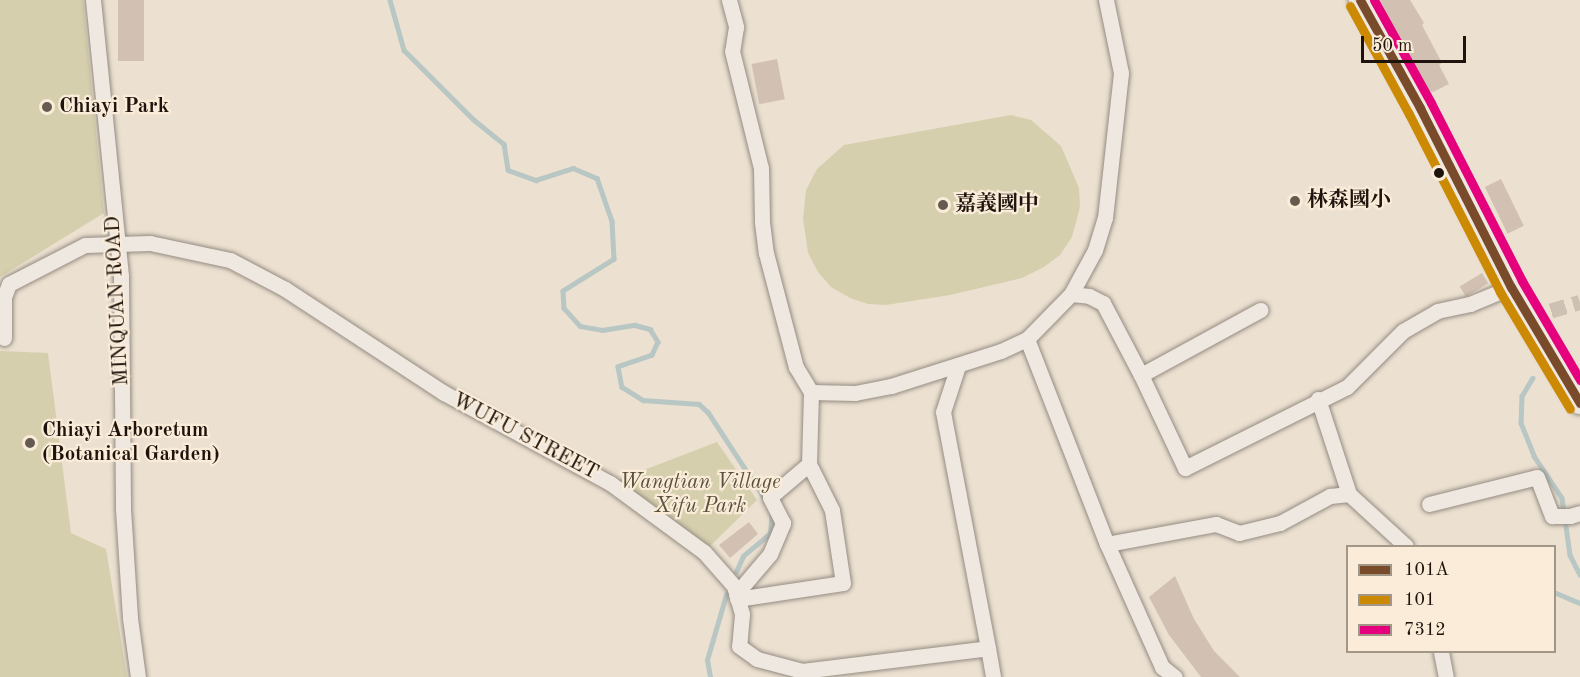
<!DOCTYPE html>
<meta charset="utf-8">
<style>
body{margin:0}
#map{position:relative;width:1580px;height:677px;overflow:hidden;background:#ece0d0;font-family:"Old Standard TT","Noto Serif TC",serif}
div>[style]{position:absolute}
[style*='--x']{left:calc(var(--x)*1px);top:calc(var(--y)*1px);width:calc(var(--w)*1px);rotate:calc(var(--a)*1deg)}
.green>*{inset:0;background:#d6cfad}
.stream>*{height:4.5px;margin:-2.25px;padding:0 2.25px;transform-origin:2.25px;border-radius:2.25px;background:#b8c6c4}
.building>*{inset:0;background:#d2c1b3;transform-origin:0 0}
.minor-tunnel>*{height:15px;margin-top:-7.5px;transform-origin:0;background:repeating-linear-gradient(90deg,#cdc1b3 0 15px,transparent 0 23px)}
.roads{filter:drop-shadow(0 0 2px #948c82) drop-shadow(0 0 2px #948c82)}
.minor>*{height:15px;margin:-7.5px;padding:0 7.5px;transform-origin:7.5px;border-radius:7.5px;background:#efe8e1}
.secondary>*{height:22px;margin:-11px;padding:0 11px;transform-origin:11px;border-radius:11px;background:#efe8e1}
.bus-1>*{height:9px;margin:-4.5px;padding:0 4.5px;transform-origin:4.5px;border-radius:4.5px;background:#7a4b2a}
.bus-2>*{height:9px;margin:-4.5px;padding:0 4.5px;transform-origin:4.5px;border-radius:4.5px;background:#cc8903}
.bus-3>*{height:9px;margin:-4.5px;padding:0 4.5px;transform-origin:4.5px;border-radius:4.5px;background:#e5007d}
.dots>*{width:16px;height:16px;translate:-50% -50%;box-sizing:border-box;border:3px solid #faecd9;border-radius:50%}
span{translate:-50% -50%;white-space:nowrap;text-align:center;line-height:1.15;-webkit-text-stroke:4.5px #faecd9;paint-order:stroke}
.poi-label{font-size:21px;color:#1e140d;font-weight:700}
.left{translate:0 -50%;text-align:left}
.street-label{font-size:21px;color:#1e140d}
.park-label{font-size:21px;color:#58513b;font-style:italic}
.legend{position:absolute;left:1346px;top:545px;width:210px;height:108px;box-sizing:border-box;background:#faecd9;border:2px solid #a29687;margin:0;padding:8px 10px;list-style:none;font-size:18px;color:#1e140d}
.legend li{display:flex;align-items:center;gap:12px;height:30px}
.legend b{width:30px;border:2px solid #a29687}
.scale{position:absolute;left:1361px;top:36px;width:105px;height:27px;box-sizing:border-box;border:3px solid #1e140d;border-top:0;padding-left:8px;font-size:18px;line-height:21px;white-space:nowrap;color:#1e140d;-webkit-text-stroke:4px #faecd9;paint-order:stroke}
</style>
<div id="map">
<div class="green">
<div style="clip-path:polygon(0 0,83px 0,104px 213px,0 277px)"></div>
<div style="clip-path:polygon(1011px 115px,1031px 120px,1061px 146px,1079px 188px,1080px 207px,1072px 237px,1060px 255px,1044px 267px,1022px 278px,950px 295px,886px 305px,868px 304px,850px 298px,831px 287px,818px 272px,808px 253px,803px 219px,806px 190px,817px 169px,844px 145px)"></div>
<div style="clip-path:polygon(0 351px,48px 353px,71px 533px,106px 549px,127px 677px,0 677px)"></div>
<div style="clip-path:polygon(717px 442px,757px 500px,704px 552px,610px 483px)"></div>
</div>
<div class="stream">
<div style="--x:390;--y:0;--w:52;--a:74.4"></div>
<div style="--x:404;--y:50;--w:98;--a:45"></div>
<div style="--x:473;--y:119;--w:40;--a:39"></div>
<div style="--x:504;--y:144;--w:26;--a:81"></div>
<div style="--x:508;--y:170;--w:30;--a:20"></div>
<div style="--x:536;--y:180;--w:39;--a:-18"></div>
<div style="--x:573;--y:168;--w:26;--a:23"></div>
<div style="--x:597;--y:178;--w:46;--a:70.8"></div>
<div style="--x:612;--y:221;--w:38;--a:87"></div>
<div style="--x:614;--y:259;--w:60;--a:147.9"></div>
<div style="--x:563;--y:291;--w:17;--a:87"></div>
<div style="--x:564;--y:308;--w:24;--a:48"></div>
<div style="--x:580;--y:326;--w:22;--a:10"></div>
<div style="--x:602;--y:330;--w:33;--a:-9"></div>
<div style="--x:635;--y:325;--w:16;--a:15"></div>
<div style="--x:650;--y:329;--w:15;--a:58"></div>
<div style="--x:658;--y:342;--w:14;--a:115"></div>
<div style="--x:652;--y:355;--w:36;--a:161"></div>
<div style="--x:618;--y:367;--w:20;--a:79"></div>
<div style="--x:622;--y:387;--w:25;--a:32"></div>
<div style="--x:643;--y:400;--w:56;--a:4.1"></div>
<div style="--x:699;--y:404;--w:12;--a:42"></div>
<div style="--x:708;--y:412;--w:104;--a:56.8"></div>
<div style="--x:1533;--y:378;--w:21;--a:121"></div>
<div style="--x:1522;--y:396;--w:27;--a:92"></div>
<div style="--x:1521;--y:423;--w:35;--a:68"></div>
<div style="--x:1534;--y:456;--w:50;--a:56.3"></div>
<div style="--x:1562;--y:498;--w:58;--a:82"></div>
<div style="--x:1570;--y:555;--w:22;--a:63"></div>
<div style="--x:736;--y:572;--w:17;--a:-66"></div>
<div style="--x:743;--y:556;--w:35;--a:-40"></div>
<div style="--x:770;--y:533;--w:22;--a:-85"></div>
<div style="--x:1554;--y:592;--w:28;--a:23"></div>
<div style="--x:710;--y:677;--w:17;--a:-100"></div>
<div style="--x:707;--y:660;--w:68;--a:-73.7"></div>
</div>
<div class="building">
<div style="left:118px;top:0;width:26px;height:61px"></div>
<div style="clip-path:polygon(1380px 0,1410px 0,1424px 23px,1422px 25px,1442px 63px,1439px 65px,1449px 84px,1433px 92px,1428px 91px)"></div>
<div style="left:777px;top:59px;width:41px;height:26px;rotate:79deg"></div>
<div style="left:1501px;top:179px;width:52px;height:18px;rotate:64deg"></div>
<div style="left:1482px;top:273px;width:12px;height:26px;rotate:59deg"></div>
<div style="clip-path:polygon(749px 522px,758px 534px,730px 558px,719px 545px)"></div>
<div style="clip-path:polygon(1175px 576px,1194px 619px,1214px 651px,1240px 677px,1201px 677px,1169px 635px,1149px 597px)"></div>
</div>
<div class="minor-tunnel">
<div style="--x:1529;--y:317;--w:53;--a:-16.4"></div>
</div>
<div class="roads">
<div class="minor">
<div style="--x:93;--y:0;--w:277;--a:84.2"></div>
<div style="--x:121;--y:276;--w:233;--a:89.5"></div>
<div style="--x:123;--y:509;--w:109;--a:86.3"></div>
<div style="--x:130;--y:618;--w:60;--a:82.3"></div>
<div style="--x:729;--y:0;--w:28;--a:75"></div>
<div style="--x:736;--y:27;--w:24;--a:99"></div>
<div style="--x:732;--y:51;--w:121;--a:76.1"></div>
<div style="--x:761;--y:168;--w:54;--a:88.9"></div>
<div style="--x:762;--y:222;--w:31;--a:83"></div>
<div style="--x:766;--y:253;--w:118;--a:75.3"></div>
<div style="--x:796;--y:367;--w:29;--a:59"></div>
<div style="--x:811;--y:392;--w:44;--a:1.3"></div>
<div style="--x:855;--y:393;--w:37;--a:-11"></div>
<div style="--x:891;--y:386;--w:115;--a:-17.7"></div>
<div style="--x:1001;--y:351;--w:29;--a:-25"></div>
<div style="--x:1027;--y:339;--w:220;--a:68.7"></div>
<div style="--x:1107;--y:544;--w:135;--a:65.9"></div>
<div style="--x:1162;--y:667;--w:16;--a:38"></div>
<div style="--x:1071;--y:294;--w:18;--a:6"></div>
<div style="--x:1089;--y:296;--w:16;--a:27"></div>
<div style="--x:1103;--y:303;--w:81;--a:62.2"></div>
<div style="--x:1141;--y:375;--w:103;--a:64.7"></div>
<div style="--x:1185;--y:468;--w:181;--a:-26.6"></div>
<div style="--x:1347;--y:387;--w:79;--a:-45"></div>
<div style="--x:1403;--y:331;--w:39;--a:-30"></div>
<div style="--x:1437;--y:311;--w:34;--a:-12"></div>
<div style="--x:1470;--y:304;--w:44;--a:-22.5"></div>
<div style="--x:4;--y:338;--w:41;--a:-90"></div>
<div style="--x:4;--y:297;--w:14;--a:-69"></div>
<div style="--x:9;--y:284;--w:85;--a:-27.2"></div>
<div style="--x:85;--y:245;--w:65;--a:-1.8"></div>
<div style="--x:150;--y:243;--w:82;--a:12"></div>
<div style="--x:230;--y:260;--w:62;--a:27.8"></div>
<div style="--x:285;--y:289;--w:190;--a:33.2"></div>
<div style="--x:444;--y:393;--w:189;--a:28.5"></div>
<div style="--x:610;--y:483;--w:117;--a:36.3"></div>
<div style="--x:704;--y:552;--w:45;--a:48.6"></div>
<div style="--x:734;--y:586;--w:29;--a:74"></div>
<div style="--x:742;--y:614;--w:32;--a:95"></div>
<div style="--x:739;--y:646;--w:22;--a:36"></div>
<div style="--x:757;--y:659;--w:47;--a:14.9"></div>
<div style="--x:802;--y:671;--w:187;--a:-7"></div>
<div style="--x:988;--y:648;--w:29;--a:80"></div>
<div style="--x:1027;--y:339;--w:63;--a:-45.6"></div>
<div style="--x:1071;--y:294;--w:50;--a:-61.4"></div>
<div style="--x:1095;--y:250;--w:34;--a:-73"></div>
<div style="--x:1105;--y:218;--w:146;--a:-83.7"></div>
<div style="--x:1121;--y:73;--w:75;--a:-101.6"></div>
<div style="--x:958;--y:366;--w:48;--a:108.1"></div>
<div style="--x:943;--y:412;--w:240;--a:79.2"></div>
<div style="--x:1141;--y:375;--w:136;--a:-28.6"></div>
<div style="--x:1318;--y:399;--w:100;--a:71.9"></div>
<div style="--x:1349;--y:494;--w:77;--a:42.4"></div>
<div style="--x:1429;--y:504;--w:111;--a:-14"></div>
<div style="--x:1537;--y:477;--w:42;--a:69"></div>
<div style="--x:1552;--y:516;--w:18;--a:0"></div>
<div style="--x:1570;--y:516;--w:10;--a:-17"></div>
<div style="--x:1107;--y:544;--w:111;--a:-10.4"></div>
<div style="--x:1216;--y:524;--w:25;--a:21"></div>
<div style="--x:1239;--y:533;--w:42;--a:-13.7"></div>
<div style="--x:1280;--y:523;--w:57;--a:-28.4"></div>
<div style="--x:1330;--y:496;--w:19;--a:-6"></div>
<div style="--x:736;--y:594;--w:52;--a:-49.6"></div>
<div style="--x:770;--y:554;--w:34;--a:-67"></div>
<div style="--x:783;--y:523;--w:29;--a:-117"></div>
<div style="--x:770;--y:497;--w:51;--a:-40.2"></div>
<div style="--x:809;--y:464;--w:72;--a:-88.4"></div>
<div style="--x:737;--y:599;--w:107;--a:-8.6"></div>
<div style="--x:843;--y:583;--w:74;--a:-98.6"></div>
<div style="--x:832;--y:510;--w:51;--a:-116.6"></div>
<div style="--x:1441;--y:652;--w:25;--a:79"></div>
</div>
<div class="secondary">
<div style="--x:1360;--y:0;--w:124;--a:60.9"></div>
<div style="--x:1420;--y:108;--w:201;--a:63.1"></div>
<div style="--x:1511;--y:287;--w:135;--a:59.3"></div>
</div>
</div>
<div class="bus-1">
<div style="--x:1360;--y:0;--w:124;--a:60.9"></div>
<div style="--x:1420;--y:108;--w:201;--a:63.1"></div>
<div style="--x:1511;--y:287;--w:135;--a:59.3"></div>
</div>
<div class="bus-2">
<div style="--x:1350;--y:6;--w:123;--a:61.4"></div>
<div style="--x:1409;--y:114;--w:200;--a:62.9"></div>
<div style="--x:1500;--y:292;--w:136;--a:59.1"></div>
</div>
<div class="bus-3">
<div style="--x:1374;--y:0;--w:118;--a:61"></div>
<div style="--x:1431;--y:103;--w:200;--a:62.9"></div>
<div style="--x:1522;--y:281;--w:115;--a:59.6"></div>
</div>
<div class="dots">
<div style="left:47px;top:107px;background:#665b51"></div>
<div style="left:1439px;top:173px;background:#1e140d"></div>
<div style="left:1295px;top:201px;background:#665b51"></div>
<div style="left:943px;top:205px;background:#665b51"></div>
<div style="left:30px;top:443px;background:#665b51"></div>
</div>
<div class="poi-label">
<span class="left" style="left:59px;top:107px">Chiayi Park</span>
<span class="left" style="left:1307px;top:201px">林森國小</span>
<span class="left" style="left:955px;top:205px">嘉義國中</span>
<span class="left" style="left:42px;top:443px">Chiayi Arboretum<br>(Botanical Garden)</span>
</div>
<div class="street-label">
<span style="left:118px;top:301px;rotate:-93deg">MINQUAN ROAD</span>
<span style="left:525px;top:437px;rotate:28deg">WUFU STREET</span>
</div>
<div class="park-label">
<span style="left:700px;top:495px">Wangtian Village<br>Xifu Park</span>
</div>
<ul class="legend">
<li><b style="height:8px;background:#7a4b2a"></b>101A</li>
<li><b style="height:8px;background:#cc8903"></b>101</li>
<li><b style="height:8px;background:#e5007d"></b>7312</li>
</ul>
<div class="scale">50 m</div>
</div>
